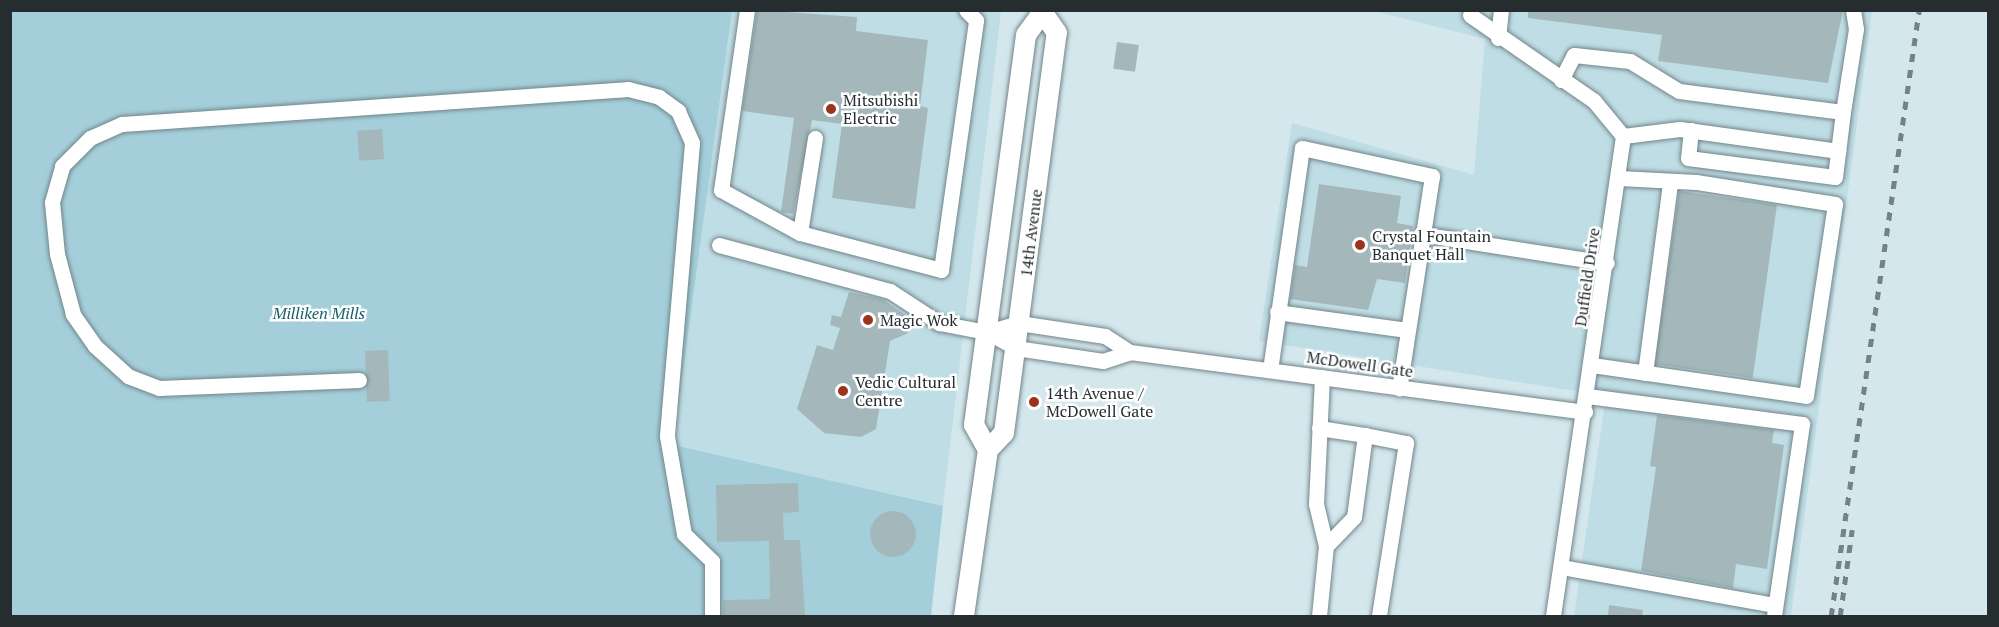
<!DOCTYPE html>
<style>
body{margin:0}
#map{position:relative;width:1999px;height:627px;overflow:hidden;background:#d3e7ed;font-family:"PT Serif",serif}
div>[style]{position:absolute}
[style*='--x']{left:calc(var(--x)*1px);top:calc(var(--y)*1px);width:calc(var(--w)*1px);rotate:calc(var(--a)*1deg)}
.built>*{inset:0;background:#bfdde4}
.green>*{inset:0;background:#a4cfda}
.building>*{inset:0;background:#a4b8bc;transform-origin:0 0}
.round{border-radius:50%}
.roads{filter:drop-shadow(0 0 2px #72858a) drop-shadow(0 0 2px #72858a)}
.minor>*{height:15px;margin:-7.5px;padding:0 7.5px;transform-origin:7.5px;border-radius:7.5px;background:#fff}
.major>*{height:20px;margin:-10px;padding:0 10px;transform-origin:10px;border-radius:10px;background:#fff}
.rail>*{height:4.5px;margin-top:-2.25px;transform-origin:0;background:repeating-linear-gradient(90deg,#748185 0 8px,transparent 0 16px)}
.dots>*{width:16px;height:16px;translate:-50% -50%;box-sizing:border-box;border:3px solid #fff;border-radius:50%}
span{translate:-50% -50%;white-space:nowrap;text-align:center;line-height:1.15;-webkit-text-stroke:5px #fff;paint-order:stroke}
.poi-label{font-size:16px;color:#252d2f}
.left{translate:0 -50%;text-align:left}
.street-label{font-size:16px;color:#252d2f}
.park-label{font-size:16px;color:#175d6b;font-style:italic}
.frame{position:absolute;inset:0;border:12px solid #252d2f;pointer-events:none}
</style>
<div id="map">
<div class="built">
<div style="clip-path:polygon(732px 11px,1001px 11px,943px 506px,673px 445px)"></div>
<div style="clip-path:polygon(1374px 11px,1872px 11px,1791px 616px,1574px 616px,1606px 396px,1259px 341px,1292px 123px,1474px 175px,1485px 39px)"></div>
</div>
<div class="green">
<div style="clip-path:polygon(10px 11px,732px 11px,673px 445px,943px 506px,931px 616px,11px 616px)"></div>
</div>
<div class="building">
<div style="clip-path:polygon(757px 10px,857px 17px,856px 31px,928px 40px,920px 106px,928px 108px,915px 209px,832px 198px,842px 124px,812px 120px,793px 214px,781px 212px,794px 118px,742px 111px)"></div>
<div style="clip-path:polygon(1528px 10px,1843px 10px,1828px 83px,1658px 61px,1662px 35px,1528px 18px)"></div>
<div style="left:1117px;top:42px;width:22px;height:27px;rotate:8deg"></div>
<div style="left:382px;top:129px;width:30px;height:25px;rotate:86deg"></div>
<div style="clip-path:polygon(1319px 184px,1401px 196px,1397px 223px,1413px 226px,1405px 283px,1377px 279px,1368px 310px,1290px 299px,1295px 265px,1307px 267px)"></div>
<div style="left:1679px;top:191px;width:99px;height:175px;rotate:8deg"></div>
<div style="clip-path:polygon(849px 292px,882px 299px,911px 319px,908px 333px,890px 341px,876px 429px,861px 437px,824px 433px,797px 409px,817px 345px,833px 350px,840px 328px,830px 325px,832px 315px,841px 317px)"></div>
<div style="left:388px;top:350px;width:51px;height:23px;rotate:88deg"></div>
<div style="clip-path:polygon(1657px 415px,1774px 430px,1772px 443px,1784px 445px,1767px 569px,1736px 564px,1733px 588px,1641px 571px,1656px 467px,1650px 466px)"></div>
<div style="clip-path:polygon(798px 483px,799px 512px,783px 513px,784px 540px,800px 540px,805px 616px,723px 616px,723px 600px,770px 599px,769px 541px,717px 542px,716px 485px)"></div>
<div class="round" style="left:870px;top:511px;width:46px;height:46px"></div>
<div style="clip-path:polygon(1609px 605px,1643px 610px,1642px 616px,1608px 616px)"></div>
</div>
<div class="roads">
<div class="minor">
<div style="--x:747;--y:10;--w:182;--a:98.2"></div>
<div style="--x:721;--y:190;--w:90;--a:28.6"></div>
<div style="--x:1470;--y:15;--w:151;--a:34.7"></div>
<div style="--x:1594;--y:101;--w:45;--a:50.4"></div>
<div style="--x:1623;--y:136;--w:485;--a:98.3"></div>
<div style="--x:1498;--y:38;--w:28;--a:-84"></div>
<div style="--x:1561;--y:80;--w:28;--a:-63"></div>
<div style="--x:1574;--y:55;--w:56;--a:6.1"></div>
<div style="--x:1630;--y:61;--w:57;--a:31.5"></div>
<div style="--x:1679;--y:91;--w:165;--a:7.3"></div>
<div style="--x:1843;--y:112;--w:84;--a:-81.1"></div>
<div style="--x:1856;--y:29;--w:19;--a:-99"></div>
<div style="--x:1691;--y:130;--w:28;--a:96"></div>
<div style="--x:1688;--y:158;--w:148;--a:7.4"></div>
<div style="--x:1835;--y:177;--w:65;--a:-83"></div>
<div style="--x:1623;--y:136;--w:57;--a:-7"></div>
<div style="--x:1680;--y:129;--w:160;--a:7.9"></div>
<div style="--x:815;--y:138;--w:96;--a:99"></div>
<div style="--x:800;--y:233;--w:146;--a:14.7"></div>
<div style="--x:941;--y:270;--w:252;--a:-82"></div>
<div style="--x:976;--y:20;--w:14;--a:-135"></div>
<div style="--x:1421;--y:234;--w:188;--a:8.9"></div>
<div style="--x:719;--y:245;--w:177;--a:15.1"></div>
<div style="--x:890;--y:291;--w:59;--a:33.1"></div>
<div style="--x:939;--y:323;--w:49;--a:10.6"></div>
<div style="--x:987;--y:332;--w:33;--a:-16"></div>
<div style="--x:1019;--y:323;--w:87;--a:8.6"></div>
<div style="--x:1105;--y:336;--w:30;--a:33"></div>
<div style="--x:1130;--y:352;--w:459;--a:7.5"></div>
<div style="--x:1277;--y:312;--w:131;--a:7.9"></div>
<div style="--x:987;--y:332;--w:33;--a:29"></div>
<div style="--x:1016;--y:348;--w:88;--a:8.5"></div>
<div style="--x:1103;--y:361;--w:28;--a:-18"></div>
<div style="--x:1592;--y:365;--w:216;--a:8.2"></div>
<div style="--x:1806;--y:396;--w:194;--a:-81.4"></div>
<div style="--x:1835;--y:204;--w:141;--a:-171"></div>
<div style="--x:1696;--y:182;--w:77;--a:-177"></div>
<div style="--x:1270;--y:370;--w:224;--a:-81.8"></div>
<div style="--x:1302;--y:148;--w:133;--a:12.2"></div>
<div style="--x:1432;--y:176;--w:215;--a:98.8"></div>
<div style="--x:1645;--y:373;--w:191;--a:-82.5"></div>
<div style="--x:1322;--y:377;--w:127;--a:92.7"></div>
<div style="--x:1316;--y:504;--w:43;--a:76.6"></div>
<div style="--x:359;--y:380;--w:200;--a:177.7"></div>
<div style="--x:159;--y:388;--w:33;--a:-159"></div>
<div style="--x:128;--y:376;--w:45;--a:-137.7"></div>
<div style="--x:95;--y:346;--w:39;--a:-125"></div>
<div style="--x:73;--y:314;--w:62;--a:-104.9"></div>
<div style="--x:57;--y:254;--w:52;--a:-95.5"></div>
<div style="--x:52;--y:202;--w:37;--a:-74"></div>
<div style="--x:62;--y:166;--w:40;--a:-45"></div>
<div style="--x:90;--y:138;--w:35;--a:-24"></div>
<div style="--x:122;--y:124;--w:507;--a:-3.96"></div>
<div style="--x:628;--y:89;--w:32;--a:14"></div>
<div style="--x:659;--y:97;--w:24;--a:36"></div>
<div style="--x:678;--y:111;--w:35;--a:66"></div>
<div style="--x:692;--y:143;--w:294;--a:94.9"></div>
<div style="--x:667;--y:436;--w:99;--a:80.2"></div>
<div style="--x:684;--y:534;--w:39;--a:44"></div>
<div style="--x:712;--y:561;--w:55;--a:90"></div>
<div style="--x:1587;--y:396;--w:217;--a:7.4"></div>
<div style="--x:1802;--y:424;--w:194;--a:98.3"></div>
<div style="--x:1319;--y:428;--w:47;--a:8.7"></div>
<div style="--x:1561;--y:567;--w:217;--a:10.1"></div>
<div style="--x:1319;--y:616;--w:70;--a:-84.3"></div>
<div style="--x:1326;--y:546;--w:40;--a:-46"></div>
<div style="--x:1354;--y:517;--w:83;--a:-82.4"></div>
<div style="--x:1365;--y:435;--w:42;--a:11"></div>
<div style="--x:1406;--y:443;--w:175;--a:98.9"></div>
</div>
<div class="major">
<div style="--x:988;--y:450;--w:23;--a:-47"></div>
<div style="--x:1004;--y:433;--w:403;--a:-82.5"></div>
<div style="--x:1057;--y:33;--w:24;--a:-125"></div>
<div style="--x:964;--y:616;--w:168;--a:-81.8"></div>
<div style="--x:988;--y:450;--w:29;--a:-119"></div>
<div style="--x:974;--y:425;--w:393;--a:-82.4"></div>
<div style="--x:1026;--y:35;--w:31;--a:-54"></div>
</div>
</div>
<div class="rail">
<div style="--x:1831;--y:616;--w:612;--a:-81.74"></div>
<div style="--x:1840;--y:616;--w:87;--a:-82.1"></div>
</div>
<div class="dots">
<div style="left:831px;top:109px;background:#9c341c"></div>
<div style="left:1360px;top:245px;background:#9c341c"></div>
<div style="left:868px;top:320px;background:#9c341c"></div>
<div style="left:843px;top:391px;background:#9c341c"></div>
<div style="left:1034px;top:402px;background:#9c341c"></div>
</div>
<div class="poi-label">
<span class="left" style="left:843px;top:109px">Mitsubishi<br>Electric</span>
<span class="left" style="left:1372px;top:245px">Crystal Fountain<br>Banquet Hall</span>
<span class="left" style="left:880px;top:320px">Magic Wok</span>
<span class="left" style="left:855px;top:391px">Vedic Cultural<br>Centre</span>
<span class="left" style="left:1046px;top:402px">14th Avenue /<br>McDowell Gate</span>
</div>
<div class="street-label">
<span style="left:1031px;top:233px;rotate:-83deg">14th Avenue</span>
<span style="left:1587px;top:277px;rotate:-82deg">Duffield Drive</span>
<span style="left:1360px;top:364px;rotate:8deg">McDowell Gate</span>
</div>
<div class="park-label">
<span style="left:319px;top:313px">Milliken Mills</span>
</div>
<div class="frame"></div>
</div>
